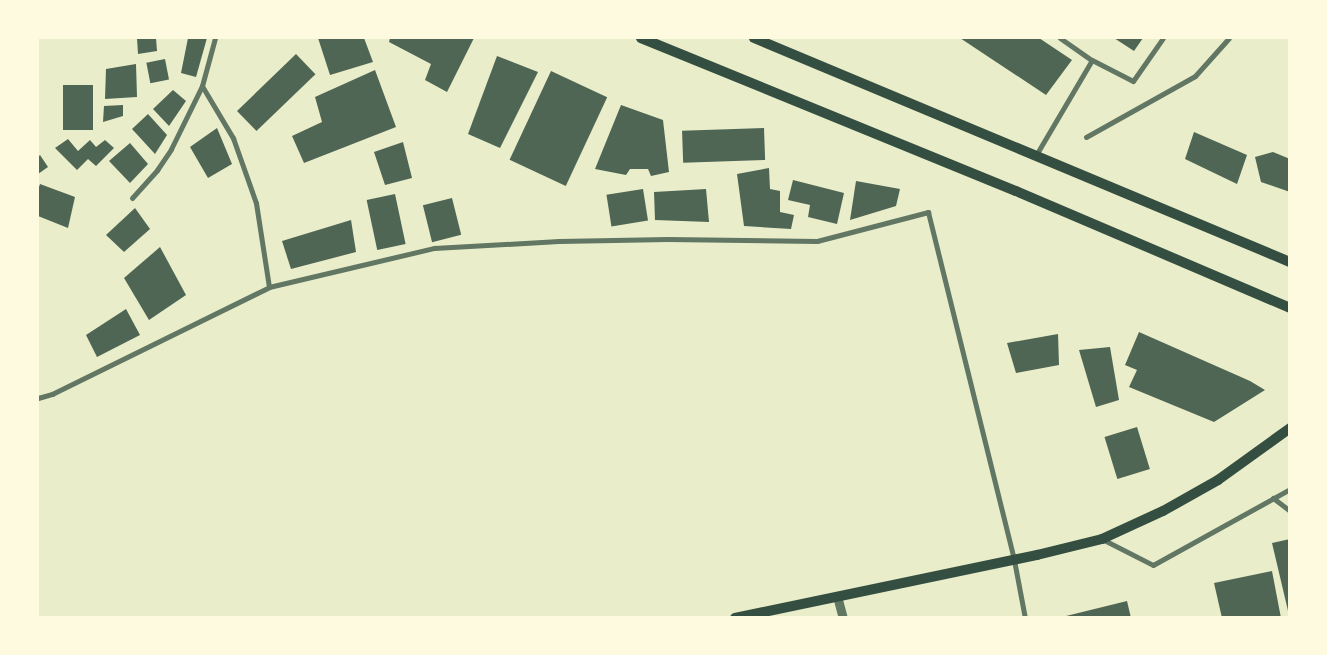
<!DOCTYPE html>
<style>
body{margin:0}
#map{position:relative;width:1327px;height:655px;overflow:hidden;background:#e9edc9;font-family:Raleway,sans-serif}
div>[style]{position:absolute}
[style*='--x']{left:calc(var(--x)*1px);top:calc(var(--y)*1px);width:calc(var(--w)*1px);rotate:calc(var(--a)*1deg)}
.building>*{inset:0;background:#4f6655;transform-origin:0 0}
.minor>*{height:5px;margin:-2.5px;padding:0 2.5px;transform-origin:2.5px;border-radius:2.5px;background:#617663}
.tertiary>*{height:9px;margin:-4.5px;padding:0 4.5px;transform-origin:4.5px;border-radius:4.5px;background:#617663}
.secondary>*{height:10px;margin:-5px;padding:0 5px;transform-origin:5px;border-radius:5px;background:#344e41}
span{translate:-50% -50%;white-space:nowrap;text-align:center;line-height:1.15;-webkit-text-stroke:4.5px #fefae0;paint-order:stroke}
.frame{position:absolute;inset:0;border:39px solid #fefae0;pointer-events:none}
</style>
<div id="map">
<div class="building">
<div style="clip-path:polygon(137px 38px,156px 38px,157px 51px,138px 54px)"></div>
<div style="clip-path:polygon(188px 38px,207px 38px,196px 77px,181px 73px)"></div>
<div style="clip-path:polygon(318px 38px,364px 38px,373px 62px,330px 75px)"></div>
<div style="clip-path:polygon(390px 38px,474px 38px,447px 92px,425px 80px,431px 64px,389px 42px)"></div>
<div style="clip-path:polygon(960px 38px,1039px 38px,1072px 60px,1046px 95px)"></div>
<div style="clip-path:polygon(1114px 38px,1143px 38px,1134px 51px)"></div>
<div style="left:296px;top:54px;width:28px;height:82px;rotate:46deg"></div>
<div style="clip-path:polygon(497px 56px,538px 72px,500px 148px,468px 134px)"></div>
<div style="left:165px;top:59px;width:21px;height:19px;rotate:79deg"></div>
<div style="clip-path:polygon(136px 64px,137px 97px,105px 99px,106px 69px)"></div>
<div style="clip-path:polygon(375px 70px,396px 127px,304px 163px,292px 136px,322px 122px,315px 97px)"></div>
<div style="left:551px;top:71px;width:62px;height:98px;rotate:25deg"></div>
<div style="left:63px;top:85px;width:30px;height:45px"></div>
<div style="clip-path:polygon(173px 90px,186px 101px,169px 126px,153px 109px)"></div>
<div style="clip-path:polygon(123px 105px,123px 116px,103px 122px,104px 106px)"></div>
<div style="clip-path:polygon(621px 105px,663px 120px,669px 172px,651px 176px,648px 169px,630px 169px,626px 175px,595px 169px)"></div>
<div style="clip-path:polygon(148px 114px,167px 135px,155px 154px,132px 129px)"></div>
<div style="clip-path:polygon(217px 128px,232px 164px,208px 178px,190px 147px)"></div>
<div style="left:764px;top:128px;width:32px;height:82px;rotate:88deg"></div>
<div style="clip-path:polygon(1194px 132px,1247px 155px,1237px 184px,1185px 159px)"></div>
<div style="clip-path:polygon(68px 139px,78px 151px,90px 140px,96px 147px,105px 140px,114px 148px,96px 166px,88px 159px,77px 170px,55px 148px)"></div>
<div style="clip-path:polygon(403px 142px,412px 178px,385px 185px,374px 152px)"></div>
<div style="clip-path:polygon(130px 143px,148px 164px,130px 183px,109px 161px)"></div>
<div style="clip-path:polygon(1273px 152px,1290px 159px,1290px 192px,1261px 182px,1255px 157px)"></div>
<div style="clip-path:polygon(40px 155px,48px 167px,38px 174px,38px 157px)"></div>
<div style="clip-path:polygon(769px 168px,770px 189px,780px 191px,780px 212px,794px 215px,791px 229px,744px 226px,737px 174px)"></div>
<div style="clip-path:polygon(793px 180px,844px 193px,837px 224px,808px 217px,810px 205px,788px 200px)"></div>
<div style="clip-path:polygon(856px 181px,900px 189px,896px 206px,850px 220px)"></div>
<div style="clip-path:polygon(40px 184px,75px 197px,68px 228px,38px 216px,38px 190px)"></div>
<div style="left:643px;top:189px;width:32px;height:37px;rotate:81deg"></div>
<div style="clip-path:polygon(706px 189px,709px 222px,655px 220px,654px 192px)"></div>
<div style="left:395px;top:194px;width:51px;height:29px;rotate:78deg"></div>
<div style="left:452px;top:198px;width:38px;height:30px;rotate:76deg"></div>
<div style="clip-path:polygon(135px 208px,150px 229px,124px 252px,106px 235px)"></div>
<div style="clip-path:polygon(351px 220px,356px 252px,291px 269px,282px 241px)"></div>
<div style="clip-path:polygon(160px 247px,186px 295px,149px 320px,124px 278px)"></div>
<div style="clip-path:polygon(126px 309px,140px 335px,97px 357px,86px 335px)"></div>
<div style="clip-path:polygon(1139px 332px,1250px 381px,1265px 390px,1214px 422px,1129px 387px,1137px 370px,1125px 365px)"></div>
<div style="clip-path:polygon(1058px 334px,1059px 365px,1016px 373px,1007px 343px)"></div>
<div style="clip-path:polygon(1110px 347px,1119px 400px,1096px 407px,1079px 350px)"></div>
<div style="left:1137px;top:427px;width:44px;height:34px;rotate:73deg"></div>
<div style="clip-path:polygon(1290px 539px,1290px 615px,1289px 615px,1272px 543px)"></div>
<div style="clip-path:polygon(1272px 571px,1281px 618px,1222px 618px,1214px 583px)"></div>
<div style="clip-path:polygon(1127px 601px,1131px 618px,1062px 618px,1062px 617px)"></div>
</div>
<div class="minor">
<div style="--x:215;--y:38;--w:50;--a:105.2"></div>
<div style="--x:202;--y:86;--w:61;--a:59.2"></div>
<div style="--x:233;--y:138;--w:69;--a:70.5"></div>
<div style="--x:256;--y:203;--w:85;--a:81.2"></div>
<div style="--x:1060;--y:38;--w:39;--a:35"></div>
<div style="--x:1092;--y:60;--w:46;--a:27.1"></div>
<div style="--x:1133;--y:81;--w:52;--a:-55.1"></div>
<div style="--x:1086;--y:137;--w:125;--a:-29.2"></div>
<div style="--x:1195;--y:76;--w:51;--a:-48.2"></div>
<div style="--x:1036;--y:155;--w:110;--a:-59.5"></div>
<div style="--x:132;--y:198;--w:38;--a:-48"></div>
<div style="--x:157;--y:170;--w:25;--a:-56"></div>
<div style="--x:171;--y:149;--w:70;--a:-63.8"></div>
<div style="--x:38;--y:398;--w:15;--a:-16"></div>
<div style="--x:52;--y:394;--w:242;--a:-26.2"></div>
<div style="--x:269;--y:287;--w:170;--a:-13.3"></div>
<div style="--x:434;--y:248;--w:125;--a:-3.2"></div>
<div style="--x:559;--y:241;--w:109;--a:-1.1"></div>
<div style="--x:668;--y:239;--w:149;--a:0.8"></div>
<div style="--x:817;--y:241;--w:115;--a:-14.6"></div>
<div style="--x:928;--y:212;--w:358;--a:76.1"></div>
<div style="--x:1014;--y:560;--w:59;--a:79.3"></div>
<div style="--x:1273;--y:498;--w:21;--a:37"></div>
<div style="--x:1102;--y:539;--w:57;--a:27"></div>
<div style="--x:1153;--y:565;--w:157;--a:-29"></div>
</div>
<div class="tertiary">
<div style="--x:837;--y:596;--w:23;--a:75"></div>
</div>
<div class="secondary">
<div style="--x:641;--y:38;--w:405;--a:22.2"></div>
<div style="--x:1016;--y:191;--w:298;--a:23.1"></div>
<div style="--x:754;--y:38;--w:581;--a:22.68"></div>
<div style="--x:735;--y:618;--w:309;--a:-11.8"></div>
<div style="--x:1037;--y:555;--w:67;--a:-13.8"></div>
<div style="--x:1102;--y:539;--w:67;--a:-24.7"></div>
<div style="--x:1163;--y:511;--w:63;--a:-29.4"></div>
<div style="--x:1218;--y:480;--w:89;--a:-35.8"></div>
</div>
<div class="frame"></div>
</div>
